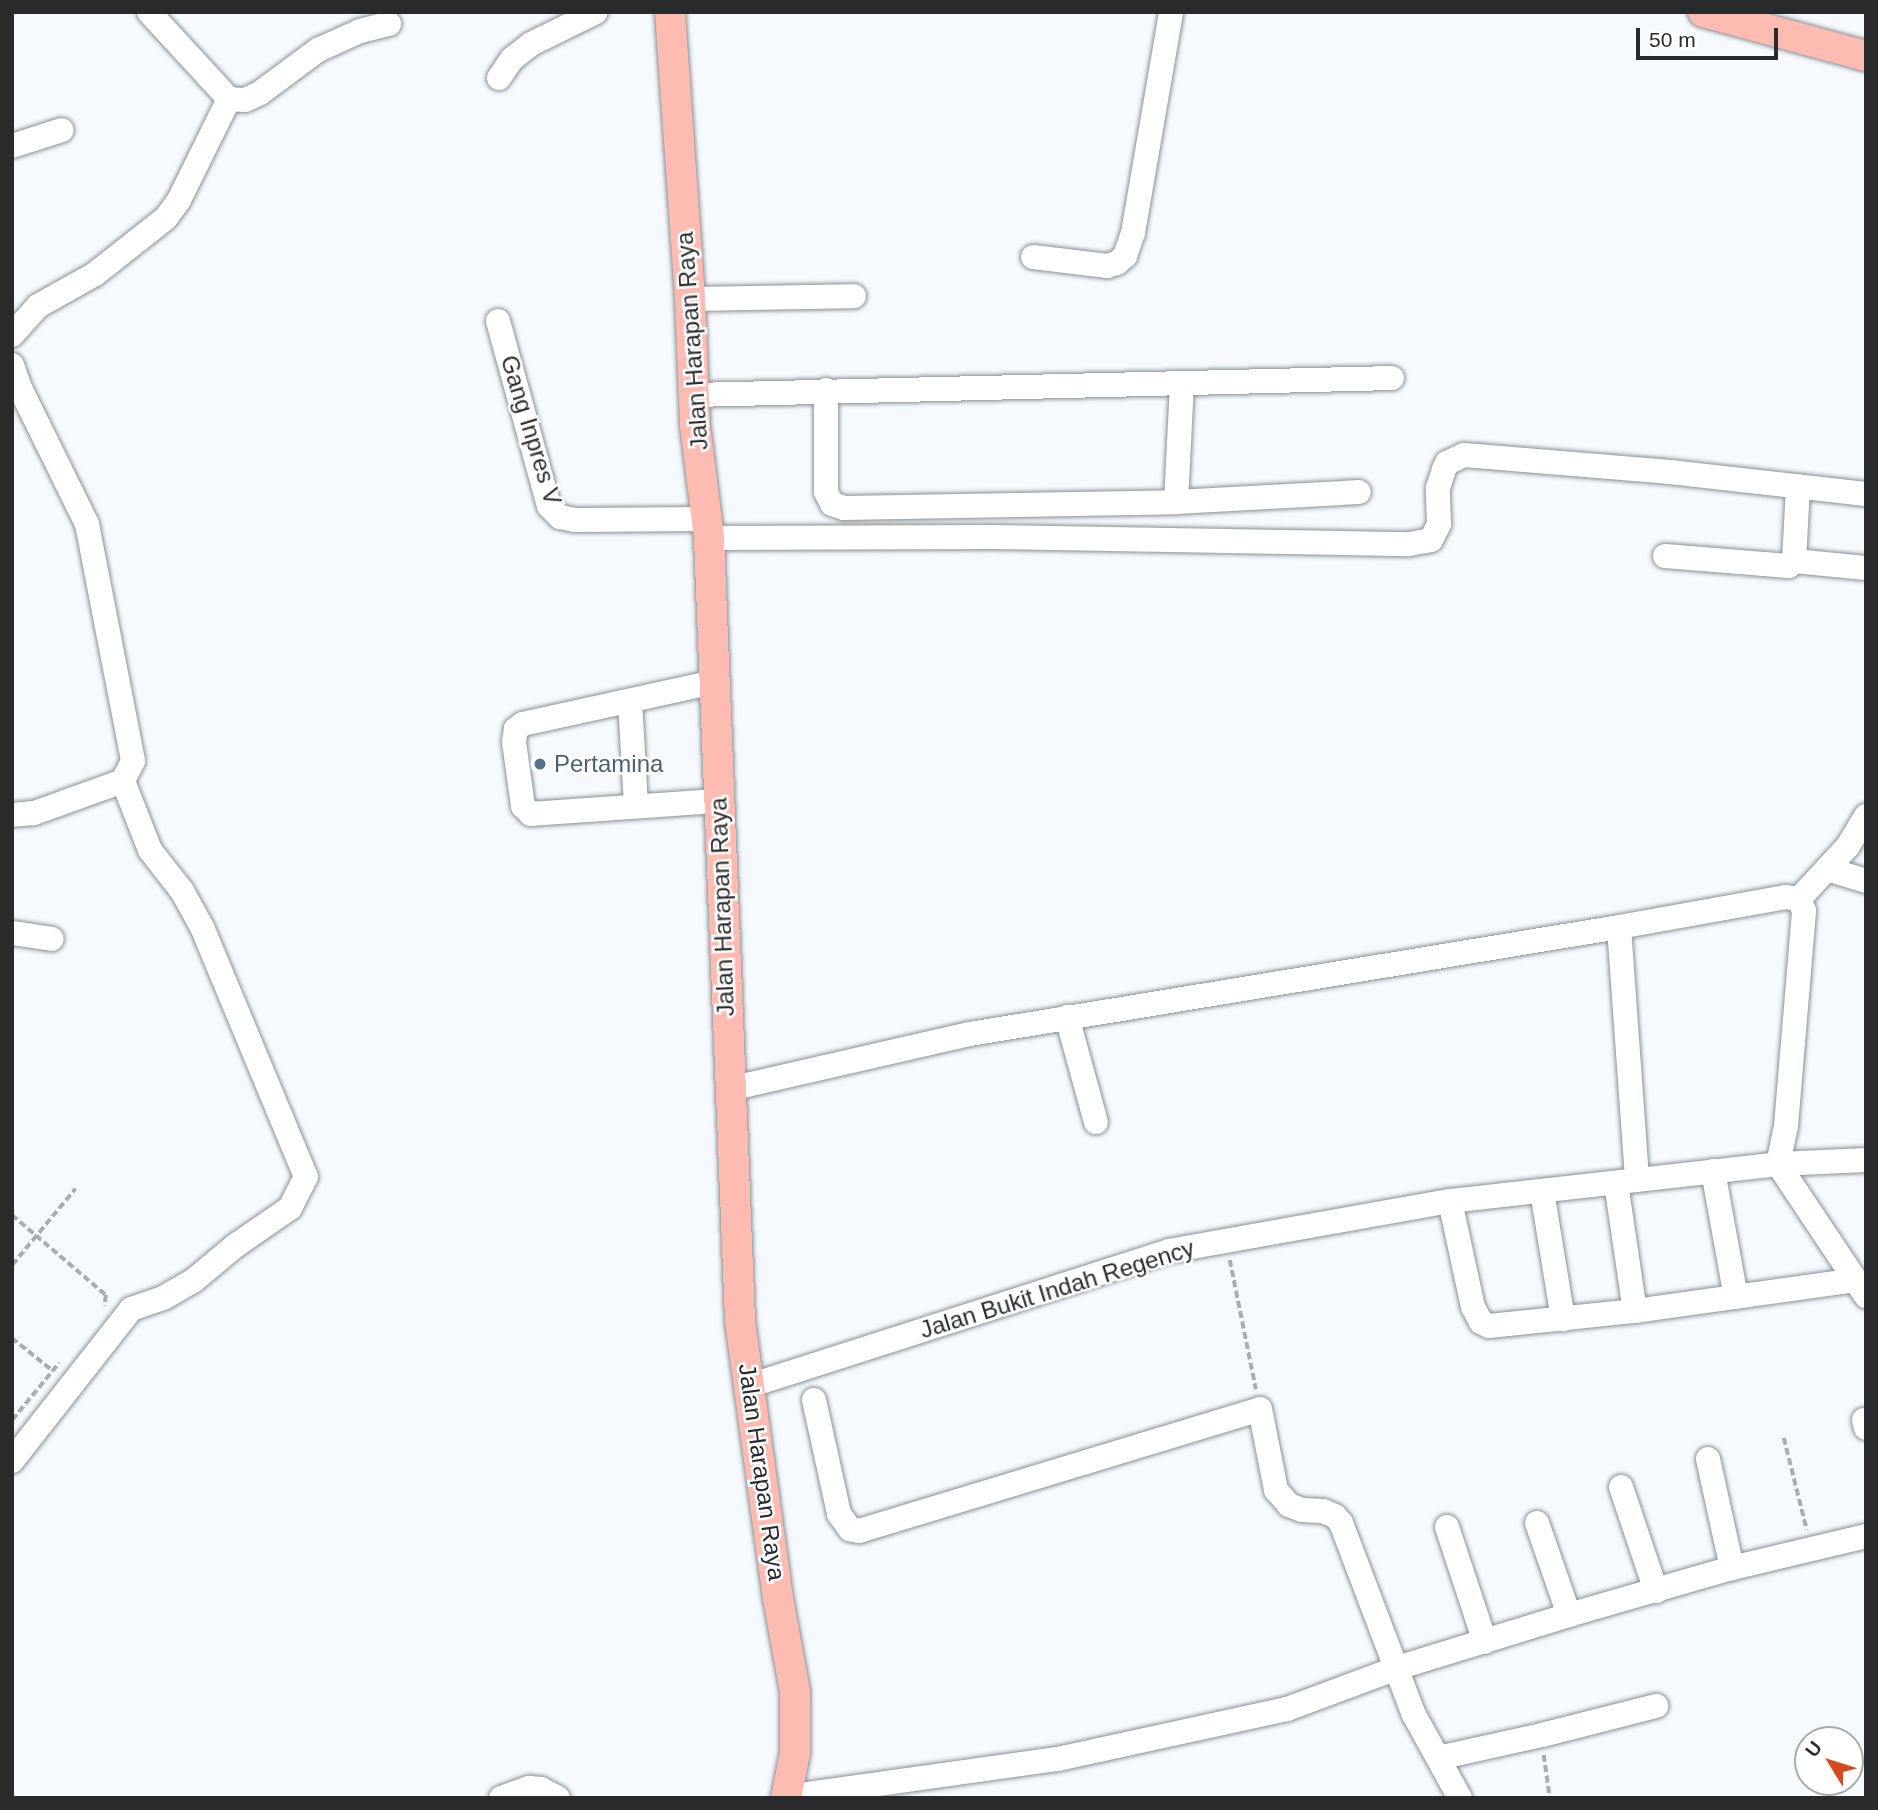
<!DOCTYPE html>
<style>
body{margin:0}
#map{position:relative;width:1878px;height:1810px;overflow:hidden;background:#f6fafe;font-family:Arial,sans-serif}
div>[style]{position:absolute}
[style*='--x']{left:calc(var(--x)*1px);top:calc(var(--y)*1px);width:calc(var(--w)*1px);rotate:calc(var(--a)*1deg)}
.path>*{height:3.5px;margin-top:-1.75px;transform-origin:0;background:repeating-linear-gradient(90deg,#aaadb0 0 7px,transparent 0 10.5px)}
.roads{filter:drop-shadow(0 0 2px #8a9094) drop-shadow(0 0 2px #8a9094)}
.minor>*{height:24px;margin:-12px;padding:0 12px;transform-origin:12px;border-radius:12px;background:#fff}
.major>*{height:30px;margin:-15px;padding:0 15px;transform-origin:15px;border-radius:15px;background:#fdbbb1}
.dots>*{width:19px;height:19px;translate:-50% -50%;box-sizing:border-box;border:4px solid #fff;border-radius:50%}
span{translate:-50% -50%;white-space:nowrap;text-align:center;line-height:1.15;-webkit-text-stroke:5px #fff;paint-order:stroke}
.street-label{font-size:24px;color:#282a2c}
.service-label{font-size:24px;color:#4e5e75}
.left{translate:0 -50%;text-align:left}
.frame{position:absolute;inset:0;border:14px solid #282a2c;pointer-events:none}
.north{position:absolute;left:1794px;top:1726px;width:70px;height:70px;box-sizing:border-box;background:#fff;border:2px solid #a9aaab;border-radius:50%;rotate:308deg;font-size:19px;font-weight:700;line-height:28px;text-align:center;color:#282a2c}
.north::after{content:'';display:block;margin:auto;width:24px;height:32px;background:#d34a23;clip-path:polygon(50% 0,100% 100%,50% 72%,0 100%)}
.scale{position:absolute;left:1636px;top:28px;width:142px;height:32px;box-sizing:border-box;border:4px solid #282a2c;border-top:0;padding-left:9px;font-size:21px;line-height:24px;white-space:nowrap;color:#282a2c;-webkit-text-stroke:5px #fff;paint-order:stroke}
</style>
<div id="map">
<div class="path">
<div style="--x:12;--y:1215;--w:123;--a:40.4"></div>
<div style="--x:106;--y:1295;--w:11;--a:95"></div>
<div style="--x:1230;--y:1260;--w:132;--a:78.6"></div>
<div style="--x:12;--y:1265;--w:99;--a:-50.3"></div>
<div style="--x:12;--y:1338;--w:53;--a:38.8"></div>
<div style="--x:12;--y:1420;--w:74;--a:-50.5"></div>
<div style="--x:1784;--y:1438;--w:95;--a:76"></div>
<div style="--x:1544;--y:1755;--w:43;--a:82.1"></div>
</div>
<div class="roads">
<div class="minor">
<div style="--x:499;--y:78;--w:23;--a:-56"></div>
<div style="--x:512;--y:59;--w:24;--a:-38"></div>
<div style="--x:531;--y:44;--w:72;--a:-26.2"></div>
<div style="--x:229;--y:99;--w:16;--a:4"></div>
<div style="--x:245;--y:100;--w:17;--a:-25"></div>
<div style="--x:260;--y:93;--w:72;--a:-36.6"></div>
<div style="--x:318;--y:50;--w:46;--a:-24.3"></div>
<div style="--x:360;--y:31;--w:30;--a:-14"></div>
<div style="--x:12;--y:146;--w:52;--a:-17.7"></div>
<div style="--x:1033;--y:257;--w:75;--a:6.9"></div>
<div style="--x:1107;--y:266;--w:10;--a:-17"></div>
<div style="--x:1117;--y:263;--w:11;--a:-41"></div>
<div style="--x:1125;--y:256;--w:24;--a:-71"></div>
<div style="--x:1133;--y:233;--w:224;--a:-80.2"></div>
<div style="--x:690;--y:299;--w:164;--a:-1"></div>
<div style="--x:498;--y:321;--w:192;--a:74.6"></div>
<div style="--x:549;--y:506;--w:16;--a:45"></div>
<div style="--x:560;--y:517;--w:15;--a:11"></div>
<div style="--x:575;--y:520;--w:132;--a:-0.4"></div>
<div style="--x:12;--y:335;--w:39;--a:-48"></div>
<div style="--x:38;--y:306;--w:65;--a:-29.3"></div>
<div style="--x:95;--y:274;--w:90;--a:-38.3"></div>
<div style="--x:166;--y:218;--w:22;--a:-54"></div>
<div style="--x:179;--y:200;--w:113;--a:-63.7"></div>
<div style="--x:229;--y:99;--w:118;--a:-132.6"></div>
<div style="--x:12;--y:365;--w:24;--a:71"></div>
<div style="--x:20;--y:388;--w:152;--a:63.8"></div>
<div style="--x:87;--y:524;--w:241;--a:79"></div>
<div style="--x:133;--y:761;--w:22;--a:117"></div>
<div style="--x:123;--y:781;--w:95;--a:160.2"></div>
<div style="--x:34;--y:813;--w:22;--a:175"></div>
<div style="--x:826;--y:390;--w:102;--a:90"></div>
<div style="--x:826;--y:492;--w:13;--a:63"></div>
<div style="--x:832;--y:504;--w:13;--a:18"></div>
<div style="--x:844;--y:508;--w:332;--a:-1"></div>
<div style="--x:1176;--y:502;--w:183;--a:-3.1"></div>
<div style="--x:693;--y:395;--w:699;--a:-1.39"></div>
<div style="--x:1176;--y:502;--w:117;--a:-87.1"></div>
<div style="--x:709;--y:538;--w:285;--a:-0.2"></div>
<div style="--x:994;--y:537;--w:415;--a:1"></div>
<div style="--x:1409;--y:544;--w:22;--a:-10"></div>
<div style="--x:1431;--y:540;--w:18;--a:-63"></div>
<div style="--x:1439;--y:524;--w:36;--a:-92"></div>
<div style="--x:1438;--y:488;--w:20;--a:-72"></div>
<div style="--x:1444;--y:469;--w:7;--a:-63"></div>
<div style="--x:1447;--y:463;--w:19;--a:-25"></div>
<div style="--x:1464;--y:455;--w:207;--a:4.7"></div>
<div style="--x:1670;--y:472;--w:197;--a:6.4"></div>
<div style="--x:1665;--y:556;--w:124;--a:4.6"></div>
<div style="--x:1789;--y:566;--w:7;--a:-45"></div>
<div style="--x:1794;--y:561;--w:75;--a:-86.9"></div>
<div style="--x:1794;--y:561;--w:72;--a:5.6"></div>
<div style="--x:714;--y:682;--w:196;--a:167.6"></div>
<div style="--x:523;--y:724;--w:9;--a:144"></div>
<div style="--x:516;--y:729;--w:13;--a:99"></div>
<div style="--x:514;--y:742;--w:65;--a:82"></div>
<div style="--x:523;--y:806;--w:11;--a:45"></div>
<div style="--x:531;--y:814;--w:188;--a:-4"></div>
<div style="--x:630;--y:701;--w:105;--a:86.7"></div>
<div style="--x:1827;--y:869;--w:41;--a:17.1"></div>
<div style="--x:1799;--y:899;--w:72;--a:-47.2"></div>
<div style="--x:1848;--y:846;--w:35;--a:-59"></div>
<div style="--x:1619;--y:927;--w:253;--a:85.9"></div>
<div style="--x:12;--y:933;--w:40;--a:8.5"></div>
<div style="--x:1067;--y:1017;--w:109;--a:74.6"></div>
<div style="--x:729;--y:1089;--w:247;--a:-12.9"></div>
<div style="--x:970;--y:1034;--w:658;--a:-9.36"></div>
<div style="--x:1619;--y:927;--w:169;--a:-10.2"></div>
<div style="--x:1785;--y:897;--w:14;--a:8"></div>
<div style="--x:1866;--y:1160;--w:88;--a:177.4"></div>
<div style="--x:1778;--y:1164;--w:159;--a:56.3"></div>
<div style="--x:1713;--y:1171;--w:128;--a:79.7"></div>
<div style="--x:1616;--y:1183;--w:129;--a:81.6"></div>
<div style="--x:1542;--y:1191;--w:130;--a:80.7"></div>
<div style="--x:1450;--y:1201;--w:108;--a:77.8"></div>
<div style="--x:1473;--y:1307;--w:17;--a:62"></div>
<div style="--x:1481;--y:1322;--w:9;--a:27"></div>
<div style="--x:1489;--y:1326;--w:147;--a:-5.9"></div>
<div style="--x:1635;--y:1311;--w:223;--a:-8"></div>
<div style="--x:752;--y:1385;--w:438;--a:-17.8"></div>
<div style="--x:1169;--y:1251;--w:285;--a:-10.1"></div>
<div style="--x:1450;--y:1201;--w:330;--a:-6.4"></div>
<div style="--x:1778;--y:1164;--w:39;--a:-78"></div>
<div style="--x:1786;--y:1126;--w:216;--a:-85.2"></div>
<div style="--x:1804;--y:911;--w:13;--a:-113"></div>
<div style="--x:814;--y:1400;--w:117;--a:77.6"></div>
<div style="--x:839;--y:1514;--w:19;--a:54"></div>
<div style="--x:850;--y:1529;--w:9;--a:13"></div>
<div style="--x:859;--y:1531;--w:419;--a:-16.9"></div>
<div style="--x:1260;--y:1409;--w:83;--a:78.8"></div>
<div style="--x:1276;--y:1490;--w:20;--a:49"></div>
<div style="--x:1289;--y:1505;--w:14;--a:21"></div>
<div style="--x:1302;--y:1510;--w:21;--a:3"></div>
<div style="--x:1323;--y:1511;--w:13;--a:23"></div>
<div style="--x:1335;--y:1516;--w:9;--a:49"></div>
<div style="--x:1341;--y:1523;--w:203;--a:69.2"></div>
<div style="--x:1413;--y:1713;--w:97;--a:61.1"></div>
<div style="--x:1864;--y:1420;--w:8;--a:76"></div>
<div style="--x:1708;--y:1459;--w:112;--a:77.6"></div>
<div style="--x:12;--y:1461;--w:193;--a:-51.9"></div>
<div style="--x:131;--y:1309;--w:36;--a:-19"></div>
<div style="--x:165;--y:1297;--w:32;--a:-30"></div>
<div style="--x:193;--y:1281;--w:55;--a:-39.8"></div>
<div style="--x:235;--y:1246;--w:67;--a:-34.6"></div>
<div style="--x:290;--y:1208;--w:35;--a:-63"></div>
<div style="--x:306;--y:1177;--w:269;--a:-112.6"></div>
<div style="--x:203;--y:929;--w:43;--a:-118.9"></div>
<div style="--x:182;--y:891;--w:52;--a:-128"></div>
<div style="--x:150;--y:850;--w:74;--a:-111.4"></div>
<div style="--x:1621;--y:1487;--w:110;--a:71.4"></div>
<div style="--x:1537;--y:1523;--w:97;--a:70.8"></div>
<div style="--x:1447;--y:1527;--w:121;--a:71.7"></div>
<div style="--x:1438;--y:1758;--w:107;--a:-12.5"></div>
<div style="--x:1542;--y:1735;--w:118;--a:-14.3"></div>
<div style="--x:786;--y:1797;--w:275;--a:-8"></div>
<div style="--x:1058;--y:1759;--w:234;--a:-12.3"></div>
<div style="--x:1287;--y:1709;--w:117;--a:-20.4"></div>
<div style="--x:1397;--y:1668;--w:180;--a:-17.1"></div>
<div style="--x:1569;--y:1615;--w:170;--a:-16.1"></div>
<div style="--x:1732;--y:1568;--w:138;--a:-13.4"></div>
<div style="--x:501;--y:1798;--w:30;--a:-20"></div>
<div style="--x:529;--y:1788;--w:12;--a:5"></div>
<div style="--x:541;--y:1789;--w:19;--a:28"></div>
</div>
<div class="major">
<div style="--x:670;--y:12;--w:288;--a:86"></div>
<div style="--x:690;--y:299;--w:126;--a:87.7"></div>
<div style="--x:695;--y:425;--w:114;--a:82.9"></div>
<div style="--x:709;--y:538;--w:784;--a:87.73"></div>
<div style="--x:740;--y:1321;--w:280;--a:82.2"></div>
<div style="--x:778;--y:1598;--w:96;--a:79.7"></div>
<div style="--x:795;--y:1692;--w:61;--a:90"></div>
<div style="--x:795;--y:1753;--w:46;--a:101.3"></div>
<div style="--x:1703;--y:12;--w:169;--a:15.1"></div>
</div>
</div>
<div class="dots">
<div style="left:540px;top:764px;background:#5c6f8a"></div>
</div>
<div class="street-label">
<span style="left:692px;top:341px;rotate:-94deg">Jalan Harapan Raya</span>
<span style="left:531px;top:430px;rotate:73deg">Gang Inpres V</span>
<span style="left:722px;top:907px;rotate:-92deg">Jalan Harapan Raya</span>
<span style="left:1057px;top:1289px;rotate:-17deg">Jalan Bukit Indah Regency</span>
<span style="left:762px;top:1472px;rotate:82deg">Jalan Harapan Raya</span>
</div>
<div class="service-label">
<span class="left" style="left:554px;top:764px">Pertamina</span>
</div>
<div class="frame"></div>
<div class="north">U</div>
<div class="scale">50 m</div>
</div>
